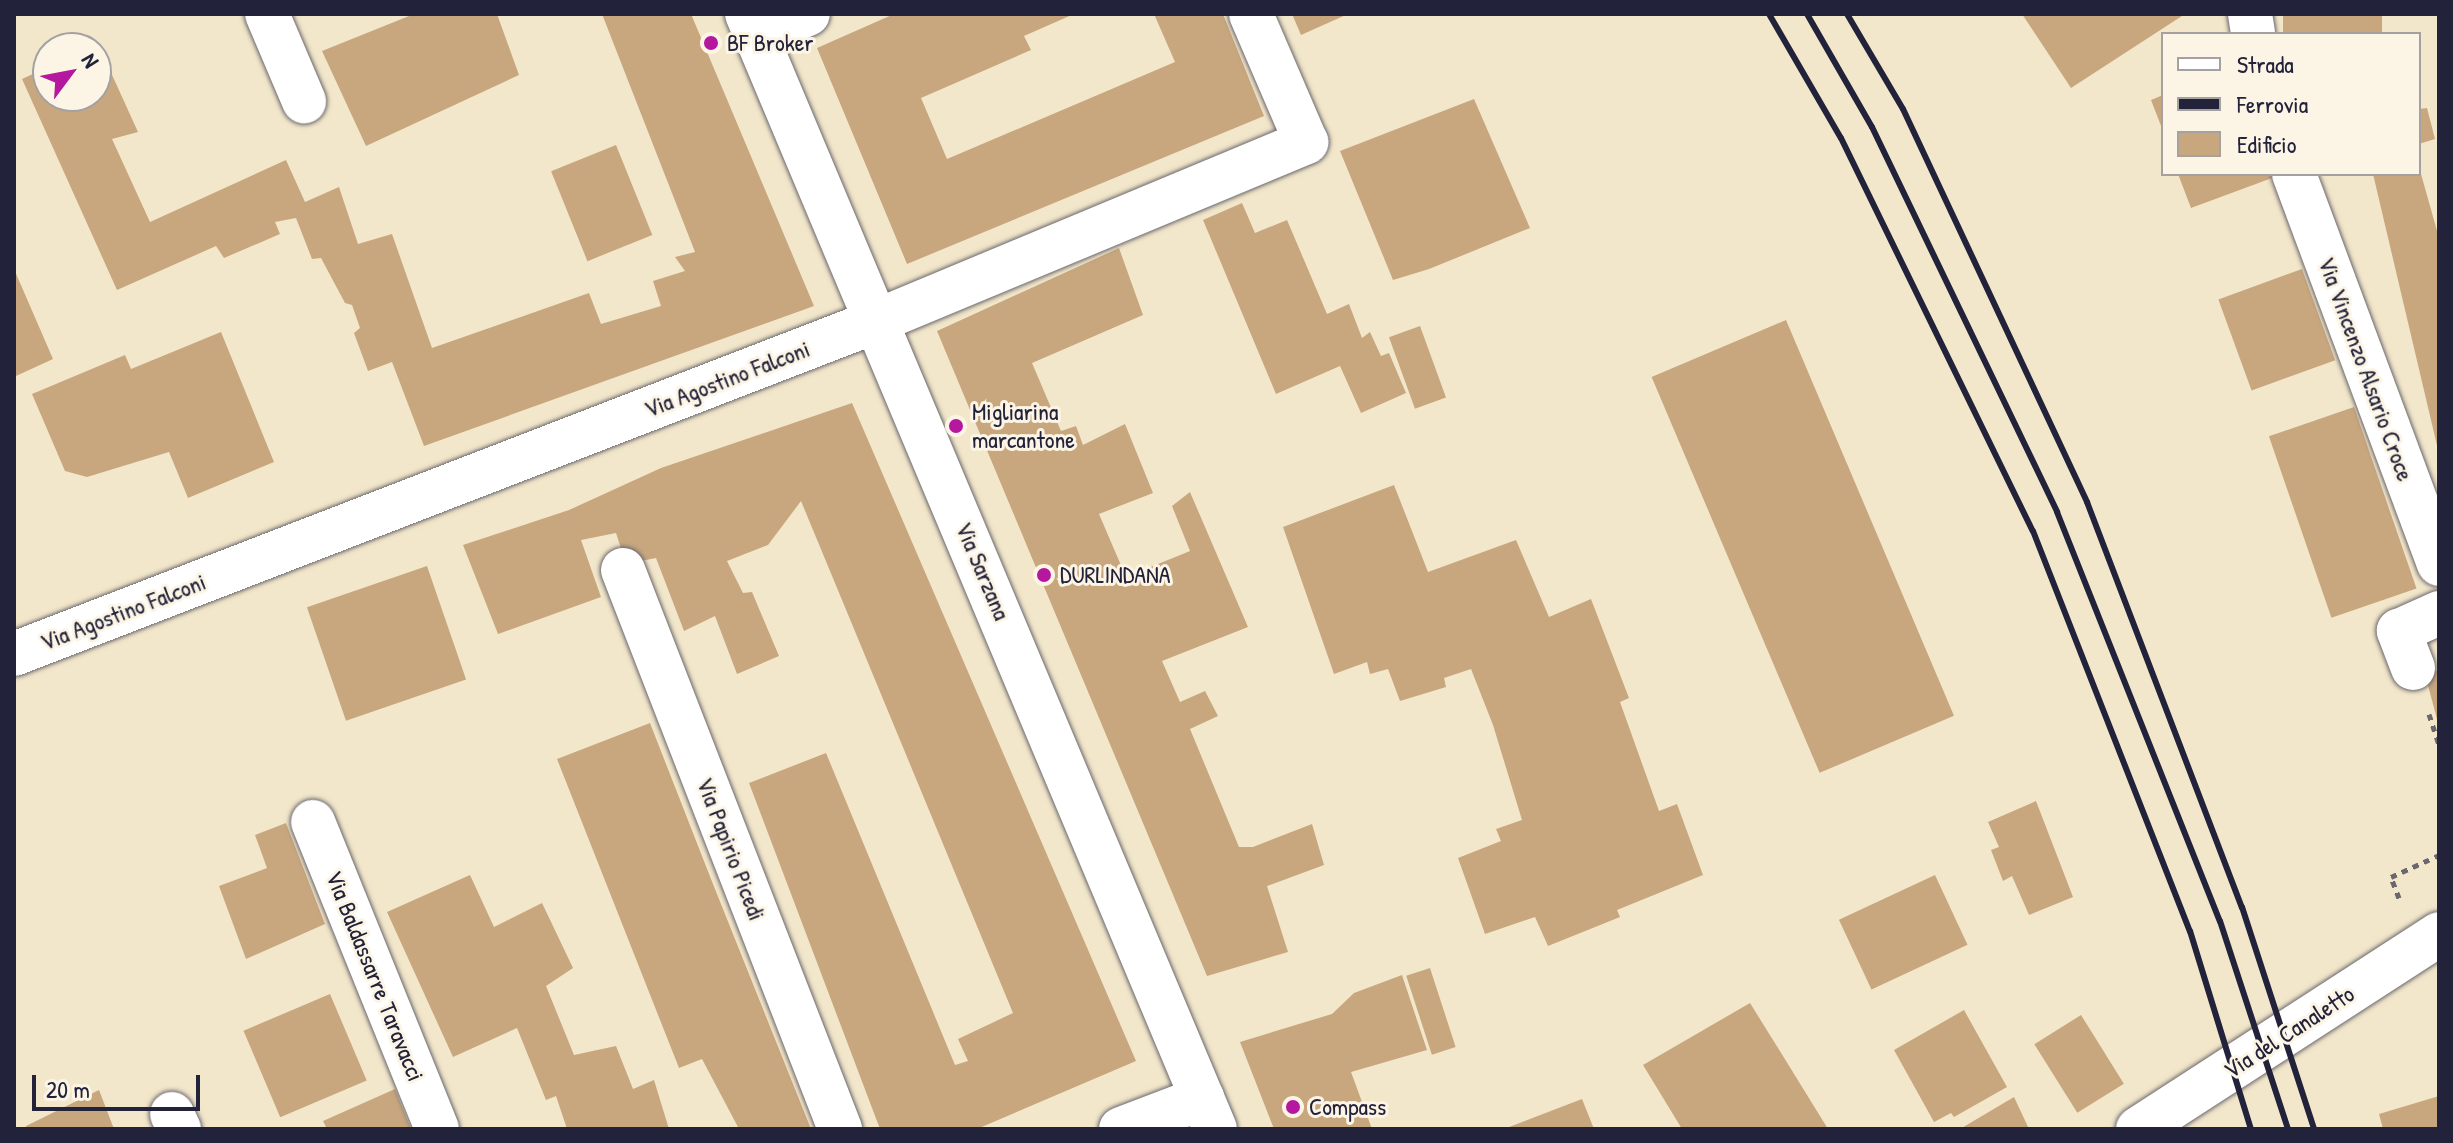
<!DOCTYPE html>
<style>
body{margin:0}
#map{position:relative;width:2453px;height:1143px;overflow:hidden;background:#f2e7ca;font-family:"Patrick Hand",sans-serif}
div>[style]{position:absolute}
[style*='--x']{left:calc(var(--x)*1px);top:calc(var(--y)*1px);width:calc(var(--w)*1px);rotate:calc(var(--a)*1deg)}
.building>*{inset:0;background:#c8a77f;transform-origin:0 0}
.path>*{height:5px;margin-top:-2.5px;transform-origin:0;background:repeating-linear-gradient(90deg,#6b676d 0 6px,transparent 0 12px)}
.roads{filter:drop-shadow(0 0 2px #6b676d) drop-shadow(0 0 2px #6b676d)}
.minor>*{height:44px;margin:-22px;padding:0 22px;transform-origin:22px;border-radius:22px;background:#fff}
.major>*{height:44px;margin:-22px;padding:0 22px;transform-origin:22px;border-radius:22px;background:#fff}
.rail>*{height:6px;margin:-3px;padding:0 3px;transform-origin:3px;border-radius:3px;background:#22223b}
.dots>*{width:22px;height:22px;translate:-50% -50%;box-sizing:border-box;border:4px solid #fcf5e5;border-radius:50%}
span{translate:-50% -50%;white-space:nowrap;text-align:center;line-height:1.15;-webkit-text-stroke:6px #fcf5e5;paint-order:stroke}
.poi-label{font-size:24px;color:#22223b}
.left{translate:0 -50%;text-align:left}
.street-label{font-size:24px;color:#22223b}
.frame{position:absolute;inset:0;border:16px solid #22223b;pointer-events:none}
.legend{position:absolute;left:2161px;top:32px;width:260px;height:144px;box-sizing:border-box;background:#fcf5e5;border:2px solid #a5a1a1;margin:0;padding:10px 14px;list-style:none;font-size:24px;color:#22223b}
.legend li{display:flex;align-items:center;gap:16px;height:40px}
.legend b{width:40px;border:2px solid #a5a1a1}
.north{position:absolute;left:32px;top:32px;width:80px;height:80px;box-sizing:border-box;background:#fcf5e5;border:2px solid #a5a1a1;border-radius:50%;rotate:58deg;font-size:22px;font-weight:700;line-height:32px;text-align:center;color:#22223b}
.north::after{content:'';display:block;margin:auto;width:28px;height:36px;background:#b5179e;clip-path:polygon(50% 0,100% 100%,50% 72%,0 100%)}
.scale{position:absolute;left:32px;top:1075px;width:168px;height:36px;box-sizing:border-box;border:4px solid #22223b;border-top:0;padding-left:10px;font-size:24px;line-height:28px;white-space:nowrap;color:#22223b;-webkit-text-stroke:6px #fcf5e5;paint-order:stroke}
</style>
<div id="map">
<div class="building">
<div style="clip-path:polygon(414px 14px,497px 14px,519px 75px,366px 146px,322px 51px)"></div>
<div style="clip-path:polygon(602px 14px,691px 14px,814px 306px,424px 446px,392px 362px,368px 371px,354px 333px,360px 328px,352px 305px,345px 303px,321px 258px,312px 259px,296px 218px,275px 222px,280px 234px,224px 258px,216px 246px,117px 290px,22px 79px,48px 67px,48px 96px,96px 96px,96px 48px,90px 48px,98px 44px,138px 132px,112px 139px,150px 222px,286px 160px,305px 202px,339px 187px,358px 244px,392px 234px,432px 348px,589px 293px,601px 324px,661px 306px,653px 281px,685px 271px,675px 257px,695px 252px)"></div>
<div style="clip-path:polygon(894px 14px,1074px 14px,1024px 36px,1031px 50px,921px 98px,947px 159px,1175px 62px,1154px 14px,1223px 14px,1264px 116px,907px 264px,817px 48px)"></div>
<div style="clip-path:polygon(1292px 14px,1348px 14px,1301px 35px)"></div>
<div style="clip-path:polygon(2022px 14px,2185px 14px,2071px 88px)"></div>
<div style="left:2283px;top:14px;width:99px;height:20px"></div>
<div style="clip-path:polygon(2163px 95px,2163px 131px,2151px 100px)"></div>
<div style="clip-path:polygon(1474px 99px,1530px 228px,1429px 269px,1393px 280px,1340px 151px)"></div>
<div style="clip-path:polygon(2427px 108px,2435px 139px,2419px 144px,2419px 109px)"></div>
<div style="left:616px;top:145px;width:97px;height:70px;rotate:68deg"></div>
<div style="clip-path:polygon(2178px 174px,2271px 174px,2272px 178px,2191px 208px)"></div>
<div style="clip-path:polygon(2373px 174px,2421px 174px,2439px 238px,2439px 454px)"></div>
<div style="clip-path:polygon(1242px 203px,1255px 233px,1287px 220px,1327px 314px,1349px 304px,1362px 338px,1370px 332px,1381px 356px,1389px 353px,1406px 393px,1361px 413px,1340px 366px,1276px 394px,1203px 220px)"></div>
<div style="clip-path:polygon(1119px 248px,1143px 315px,1032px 363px,1061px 431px,1076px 426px,1083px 445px,1125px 424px,1153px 493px,1099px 514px,1126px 577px,1190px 551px,1172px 506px,1190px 492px,1248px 627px,1162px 661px,1180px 702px,1205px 691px,1218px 716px,1190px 729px,1239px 847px,1253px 847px,1312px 824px,1324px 865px,1267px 886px,1288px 952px,1207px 976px,937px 331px)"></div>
<div style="clip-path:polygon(14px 269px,53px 359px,16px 376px,14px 370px)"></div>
<div style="left:2302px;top:269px;width:97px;height:89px;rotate:70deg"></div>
<div style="left:1786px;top:320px;width:430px;height:146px;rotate:67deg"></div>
<div style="left:1420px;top:326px;width:76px;height:33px;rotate:70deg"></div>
<div style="clip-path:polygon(221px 332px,274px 462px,188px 498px,169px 452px,87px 477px,65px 471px,32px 394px,125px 355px,131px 369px)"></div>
<div style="clip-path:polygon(852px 403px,1136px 1061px,977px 1129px,880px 1129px,749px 783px,826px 753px,955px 1065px,968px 1061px,958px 1039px,1013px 1013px,801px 501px,768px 545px,727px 561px,743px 593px,752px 592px,779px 656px,737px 674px,715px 616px,684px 631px,656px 558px,626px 564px,616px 533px,581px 540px,601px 597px,498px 634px,463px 545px,569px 510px,661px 468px)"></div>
<div style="left:2354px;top:407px;width:192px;height:90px;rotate:71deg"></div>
<div style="clip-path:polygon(1394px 485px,1428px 572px,1516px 540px,1549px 617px,1591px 599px,1629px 698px,1620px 702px,1659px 811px,1677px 804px,1703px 875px,1617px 910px,1620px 917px,1548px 946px,1535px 917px,1485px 934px,1458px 858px,1501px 841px,1496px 829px,1522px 820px,1493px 725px,1471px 669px,1444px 678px,1446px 687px,1400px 701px,1388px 669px,1370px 674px,1367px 662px,1334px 674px,1283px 527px)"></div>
<div style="left:427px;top:566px;width:120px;height:127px;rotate:71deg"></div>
<div style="clip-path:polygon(2439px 670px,2439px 723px,2438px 723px,2425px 674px)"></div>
<div style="clip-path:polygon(650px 723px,711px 879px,811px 1129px,739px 1129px,702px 1059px,679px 1068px,587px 835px,557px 759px)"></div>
<div style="clip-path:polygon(2036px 801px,2073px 897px,2029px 915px,2012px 876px,2003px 881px,1991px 850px,1999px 847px,1988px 822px)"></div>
<div style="clip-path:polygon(286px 823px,325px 924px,246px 959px,219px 886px,267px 868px,255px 835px)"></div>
<div style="clip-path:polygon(470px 875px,494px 927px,542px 903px,573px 968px,546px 986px,574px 1055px,616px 1046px,633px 1089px,654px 1080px,669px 1129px,567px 1129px,556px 1096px,546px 1100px,517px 1028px,453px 1057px,387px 912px)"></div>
<div style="left:1935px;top:875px;width:77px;height:106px;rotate:65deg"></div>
<div style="left:1430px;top:968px;width:83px;height:25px;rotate:72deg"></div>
<div style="clip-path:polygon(1402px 975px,1427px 1050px,1351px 1072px,1372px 1129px,1274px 1129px,1240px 1042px,1332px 1014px,1354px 993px)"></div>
<div style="left:330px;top:994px;width:94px;height:94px;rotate:67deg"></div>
<div style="clip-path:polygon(1750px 1003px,1791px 1069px,1828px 1129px,1682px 1129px,1643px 1065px)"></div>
<div style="clip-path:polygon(1964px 1010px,2007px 1087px,1954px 1117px,1951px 1113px,1934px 1122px,1894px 1050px)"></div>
<div style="left:2081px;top:1015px;width:81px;height:55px;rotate:58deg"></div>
<div style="clip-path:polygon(395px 1089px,411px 1129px,327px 1129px,323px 1121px)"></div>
<div style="clip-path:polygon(99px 1090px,114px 1129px,27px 1129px,26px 1126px)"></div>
<div style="clip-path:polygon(2439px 1096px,2439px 1129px,2383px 1129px,2379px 1114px)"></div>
<div style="clip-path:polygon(2014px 1097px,2029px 1129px,1960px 1129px)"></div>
<div style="clip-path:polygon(1582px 1099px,1594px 1129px,1504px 1129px)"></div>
</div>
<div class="path">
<div style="--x:2429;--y:714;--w:32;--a:72"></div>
<div style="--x:2399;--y:898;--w:22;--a:-111"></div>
<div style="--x:2391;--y:877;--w:53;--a:-24.6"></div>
</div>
<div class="roads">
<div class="minor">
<div style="--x:267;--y:14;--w:95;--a:67"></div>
<div style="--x:747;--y:14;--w:1209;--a:67.23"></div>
<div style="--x:2250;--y:14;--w:20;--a:81"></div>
<div style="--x:758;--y:35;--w:54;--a:-22.8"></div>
<div style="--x:2294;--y:174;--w:416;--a:69.6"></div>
<div style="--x:623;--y:570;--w:600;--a:68.78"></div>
<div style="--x:14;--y:654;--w:927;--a:-21.11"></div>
<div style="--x:879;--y:320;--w:463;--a:-22.6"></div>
<div style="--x:1306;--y:142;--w:139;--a:-113.3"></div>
<div style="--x:2413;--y:668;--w:40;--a:-111"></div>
<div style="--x:2399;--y:631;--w:44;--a:-24.2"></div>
<div style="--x:313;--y:822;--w:331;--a:68"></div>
<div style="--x:172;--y:1114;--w:17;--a:65"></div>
<div style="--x:1121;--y:1129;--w:87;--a:-20.9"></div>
</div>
<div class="major">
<div style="--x:2138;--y:1129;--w:359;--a:-32.9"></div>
</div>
</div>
<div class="rail">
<div style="--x:1769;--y:14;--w:143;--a:59.9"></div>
<div style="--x:1841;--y:138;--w:437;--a:64"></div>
<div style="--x:2033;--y:531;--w:430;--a:68.6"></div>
<div style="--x:2190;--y:931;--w:207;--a:72.9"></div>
<div style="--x:1807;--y:14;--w:130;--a:60.1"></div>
<div style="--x:1872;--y:127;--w:427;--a:64.3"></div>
<div style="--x:2057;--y:512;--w:440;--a:68.3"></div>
<div style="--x:2220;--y:921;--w:219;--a:71.9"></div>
<div style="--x:1847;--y:14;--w:110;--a:59.5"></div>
<div style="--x:1903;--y:109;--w:434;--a:64.9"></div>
<div style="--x:2087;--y:502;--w:434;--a:69.1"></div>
<div style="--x:2242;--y:907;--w:233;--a:72"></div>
</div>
<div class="dots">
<div style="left:711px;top:43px;background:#b5179e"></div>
<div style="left:956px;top:426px;background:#b5179e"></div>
<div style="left:1044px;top:575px;background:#b5179e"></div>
<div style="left:1293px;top:1107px;background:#b5179e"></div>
</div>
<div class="poi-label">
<span class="left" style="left:727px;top:43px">BF Broker</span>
<span class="left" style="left:972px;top:426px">Migliarina<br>marcantone</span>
<span class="left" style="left:1060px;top:575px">DURLINDANA</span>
<span class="left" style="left:1309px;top:1107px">Compass</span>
</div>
<div class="street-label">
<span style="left:2366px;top:369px;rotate:70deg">Via Vincenzo Alsario Croce</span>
<span style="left:727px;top:379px;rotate:-21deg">Via Agostino Falconi</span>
<span style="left:983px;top:571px;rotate:67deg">Via Sarzana</span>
<span style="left:123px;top:612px;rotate:-21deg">Via Agostino Falconi</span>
<span style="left:731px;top:849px;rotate:69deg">Via Papirio Picedi</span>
<span style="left:375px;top:976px;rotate:68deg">Via Baldassarre Taravacci</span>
<span style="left:2289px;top:1032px;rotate:-33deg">Via del Canaletto</span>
</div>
<div class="frame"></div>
<ul class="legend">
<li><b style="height:10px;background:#fff"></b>Strada</li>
<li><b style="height:10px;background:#22223b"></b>Ferrovia</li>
<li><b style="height:22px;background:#c8a77f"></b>Edificio</li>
</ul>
<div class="north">N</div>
<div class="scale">20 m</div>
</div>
